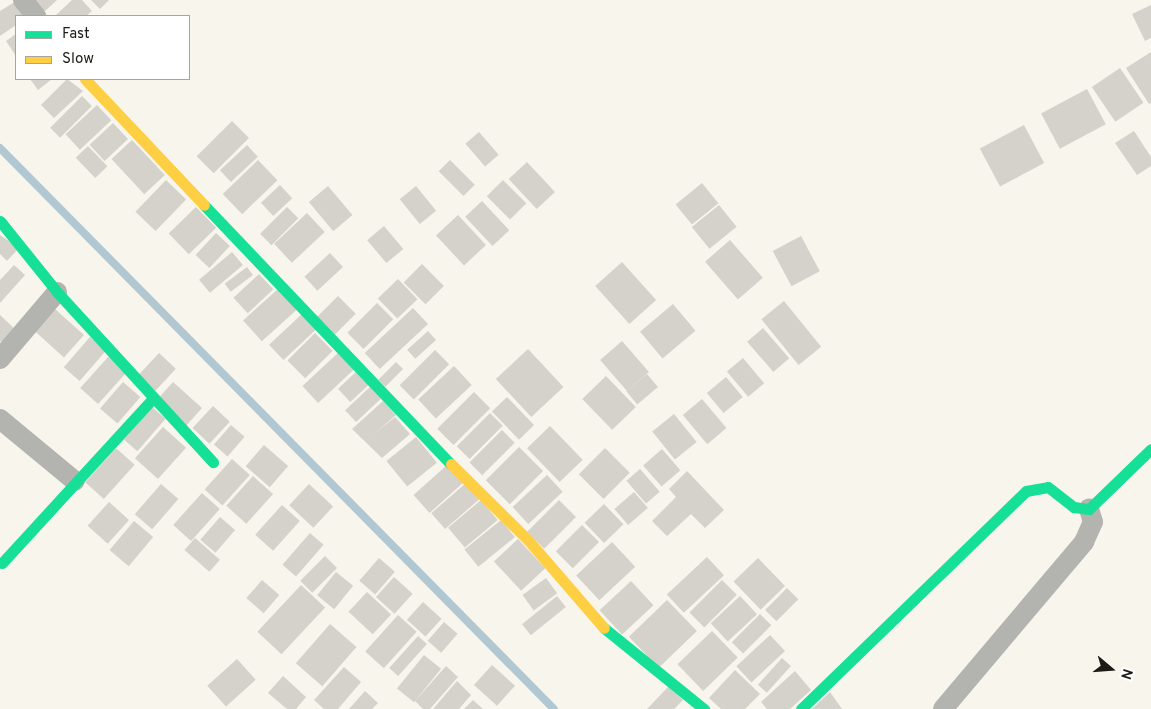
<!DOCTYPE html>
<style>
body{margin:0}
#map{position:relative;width:1151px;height:709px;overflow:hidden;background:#f8f5ed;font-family:Overpass,sans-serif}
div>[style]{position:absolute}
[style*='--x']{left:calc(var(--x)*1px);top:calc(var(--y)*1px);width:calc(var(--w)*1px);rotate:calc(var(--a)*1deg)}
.stream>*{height:8px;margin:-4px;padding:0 4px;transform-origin:4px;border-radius:4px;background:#b1c8d2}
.building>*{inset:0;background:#d4d2cb;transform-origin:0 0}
.street>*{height:20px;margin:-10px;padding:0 10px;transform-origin:10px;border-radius:10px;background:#b3b3af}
.fast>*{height:11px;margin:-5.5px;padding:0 5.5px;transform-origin:5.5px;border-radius:5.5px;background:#16e098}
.slow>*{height:11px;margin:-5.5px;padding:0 5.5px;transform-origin:5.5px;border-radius:5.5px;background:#ffcf43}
span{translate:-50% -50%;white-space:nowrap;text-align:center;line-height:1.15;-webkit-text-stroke:4px #fff;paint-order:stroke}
.legend{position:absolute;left:15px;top:15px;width:175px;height:65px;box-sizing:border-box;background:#fff;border:1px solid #a5a4a1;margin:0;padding:6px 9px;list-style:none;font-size:15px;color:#1d1b15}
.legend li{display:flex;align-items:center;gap:10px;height:25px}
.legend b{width:25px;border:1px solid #a5a4a1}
.north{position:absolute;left:1086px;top:644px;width:50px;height:50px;-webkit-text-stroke:4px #fff;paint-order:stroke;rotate:108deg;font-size:14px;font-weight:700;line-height:20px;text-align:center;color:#1d1b15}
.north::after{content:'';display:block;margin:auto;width:18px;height:22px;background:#1d1b15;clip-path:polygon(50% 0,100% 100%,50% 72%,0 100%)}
</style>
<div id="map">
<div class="stream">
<div style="--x:0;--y:148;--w:788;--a:45.36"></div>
</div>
<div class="building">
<div style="clip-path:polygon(18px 0,30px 16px,16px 16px,16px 25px,0 36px,0 11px)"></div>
<div style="clip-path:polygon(35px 0,57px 0,45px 11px)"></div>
<div style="clip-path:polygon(72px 0,82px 0,92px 11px,86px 16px,55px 16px)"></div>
<div style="clip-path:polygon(91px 0,109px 0,100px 9px)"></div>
<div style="clip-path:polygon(1151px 5px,1151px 38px,1145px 41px,1132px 14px)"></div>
<div style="clip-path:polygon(16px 34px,16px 56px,6px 41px)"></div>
<div style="clip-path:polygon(1151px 52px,1151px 103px,1149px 104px,1126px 68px)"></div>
<div style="left:1120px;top:68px;width:42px;height:34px;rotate:56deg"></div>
<div style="clip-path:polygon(30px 79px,52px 79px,38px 90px)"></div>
<div style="clip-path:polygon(67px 79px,83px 91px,54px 118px,41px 105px)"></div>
<div style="left:1087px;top:89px;width:40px;height:52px;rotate:62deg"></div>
<div style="left:82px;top:96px;width:14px;height:45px;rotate:45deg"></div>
<div style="left:97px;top:105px;width:21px;height:43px;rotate:47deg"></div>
<div style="left:232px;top:121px;width:24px;height:50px;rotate:45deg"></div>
<div style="left:113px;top:123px;width:22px;height:32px;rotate:47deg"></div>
<div style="left:1024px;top:125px;width:43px;height:50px;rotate:62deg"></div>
<div style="clip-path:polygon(1134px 131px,1151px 157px,1151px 166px,1137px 175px,1115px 143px)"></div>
<div style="left:479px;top:132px;width:30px;height:18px;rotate:49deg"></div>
<div style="left:132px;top:140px;width:48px;height:28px;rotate:47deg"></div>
<div style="left:247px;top:145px;width:16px;height:37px;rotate:47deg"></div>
<div style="left:88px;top:146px;width:28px;height:17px;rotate:46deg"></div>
<div style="left:258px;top:160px;width:28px;height:49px;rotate:46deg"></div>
<div style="left:450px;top:160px;width:35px;height:16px;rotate:45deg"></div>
<div style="left:527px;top:162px;width:41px;height:25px;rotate:47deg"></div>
<div style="left:166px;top:180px;width:28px;height:44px;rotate:44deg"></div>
<div style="left:503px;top:180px;width:33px;height:23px;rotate:45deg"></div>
<div style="left:702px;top:183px;width:26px;height:34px;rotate:51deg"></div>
<div style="left:280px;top:185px;width:18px;height:26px;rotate:47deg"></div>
<div style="left:328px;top:186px;width:38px;height:25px;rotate:50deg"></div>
<div style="left:416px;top:186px;width:32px;height:21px;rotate:51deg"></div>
<div style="left:482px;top:201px;width:40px;height:23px;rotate:47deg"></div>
<div style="left:719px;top:205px;width:28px;height:35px;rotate:51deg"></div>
<div style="left:196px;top:207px;width:29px;height:38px;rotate:46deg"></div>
<div style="left:287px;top:207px;width:16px;height:38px;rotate:45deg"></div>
<div style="left:307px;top:213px;width:26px;height:45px;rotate:47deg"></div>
<div style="left:458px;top:215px;width:41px;height:30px;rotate:47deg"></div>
<div style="left:384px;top:226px;width:30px;height:22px;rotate:50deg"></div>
<div style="left:216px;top:233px;width:19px;height:30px;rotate:43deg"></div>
<div style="clip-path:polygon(0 235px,19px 248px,7px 261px,0 254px)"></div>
<div style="left:801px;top:236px;width:40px;height:32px;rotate:62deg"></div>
<div style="left:730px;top:240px;width:50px;height:33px;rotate:49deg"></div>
<div style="left:232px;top:252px;width:17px;height:43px;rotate:50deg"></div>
<div style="left:330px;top:253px;width:19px;height:35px;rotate:47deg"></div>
<div style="left:622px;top:262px;width:51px;height:36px;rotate:48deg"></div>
<div style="left:422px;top:264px;width:31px;height:26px;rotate:45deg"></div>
<div style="clip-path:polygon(14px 265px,25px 275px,0 303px,0 280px)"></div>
<div style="left:247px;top:267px;width:10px;height:28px;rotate:53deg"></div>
<div style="left:259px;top:274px;width:21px;height:35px;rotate:47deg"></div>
<div style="left:398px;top:279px;width:28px;height:28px;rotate:46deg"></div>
<div style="left:278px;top:289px;width:28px;height:47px;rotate:48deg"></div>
<div style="left:338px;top:296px;width:25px;height:30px;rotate:45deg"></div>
<div style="left:784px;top:301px;width:59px;height:29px;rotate:51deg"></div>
<div style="left:377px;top:303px;width:23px;height:42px;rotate:45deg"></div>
<div style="left:673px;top:304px;width:35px;height:43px;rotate:50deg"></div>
<div style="left:413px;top:308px;width:22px;height:66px;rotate:47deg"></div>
<div style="left:55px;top:309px;width:39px;height:30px;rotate:42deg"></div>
<div style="left:302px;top:314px;width:21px;height:45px;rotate:47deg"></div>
<div style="clip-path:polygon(0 315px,16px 330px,3px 344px,0 341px)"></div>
<div style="left:763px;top:328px;width:40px;height:21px;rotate:49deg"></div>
<div style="left:428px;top:331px;width:12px;height:28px;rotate:48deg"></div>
<div style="left:315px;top:333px;width:25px;height:39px;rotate:45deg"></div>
<div style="left:90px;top:337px;width:21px;height:40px;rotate:41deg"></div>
<div style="left:622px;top:341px;width:41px;height:29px;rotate:49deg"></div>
<div style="left:528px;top:349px;width:52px;height:44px;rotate:47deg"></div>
<div style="left:435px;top:350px;width:20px;height:50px;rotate:45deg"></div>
<div style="left:339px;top:352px;width:23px;height:50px;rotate:47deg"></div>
<div style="left:159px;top:353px;width:23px;height:30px;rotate:43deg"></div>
<div style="left:109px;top:356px;width:24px;height:43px;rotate:42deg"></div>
<div style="left:743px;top:358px;width:33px;height:21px;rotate:50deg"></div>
<div style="left:396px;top:362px;width:10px;height:25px;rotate:45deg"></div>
<div style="left:454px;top:366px;width:26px;height:49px;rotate:47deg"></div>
<div style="left:357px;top:371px;width:18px;height:26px;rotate:47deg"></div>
<div style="left:647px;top:374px;width:17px;height:27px;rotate:50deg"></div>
<div style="left:606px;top:376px;width:43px;height:33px;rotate:46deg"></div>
<div style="left:726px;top:377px;width:26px;height:25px;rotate:50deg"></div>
<div style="left:123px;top:382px;width:23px;height:35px;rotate:41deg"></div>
<div style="left:173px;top:382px;width:39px;height:24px;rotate:42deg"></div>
<div style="left:370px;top:387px;width:16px;height:34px;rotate:47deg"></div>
<div style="left:474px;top:392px;width:23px;height:52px;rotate:45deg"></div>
<div style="left:507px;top:397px;width:39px;height:21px;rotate:46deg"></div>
<div style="left:702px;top:399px;width:38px;height:25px;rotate:50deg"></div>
<div style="clip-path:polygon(383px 401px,396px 415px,373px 435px,395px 417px,410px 434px,382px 458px,352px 429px)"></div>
<div style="left:213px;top:406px;width:23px;height:30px;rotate:43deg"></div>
<div style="left:152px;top:407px;width:18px;height:43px;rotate:41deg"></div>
<div style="left:490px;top:413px;width:18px;height:47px;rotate:45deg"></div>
<div style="left:674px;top:414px;width:36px;height:28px;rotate:51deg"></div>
<div style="left:231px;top:425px;width:18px;height:26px;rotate:41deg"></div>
<div style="left:550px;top:426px;width:47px;height:32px;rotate:46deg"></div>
<div style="left:163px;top:427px;width:31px;height:42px;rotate:42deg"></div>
<div style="left:502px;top:430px;width:18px;height:46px;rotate:45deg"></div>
<div style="left:416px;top:437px;width:33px;height:38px;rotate:51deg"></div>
<div style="left:264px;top:445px;width:32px;height:28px;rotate:41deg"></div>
<div style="left:519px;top:447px;width:34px;height:47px;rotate:45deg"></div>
<div style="left:116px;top:448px;width:25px;height:46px;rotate:42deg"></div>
<div style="left:605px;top:448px;width:35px;height:37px;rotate:45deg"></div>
<div style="left:662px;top:449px;width:28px;height:25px;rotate:49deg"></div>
<div style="left:232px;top:459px;width:24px;height:41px;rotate:42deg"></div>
<div style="left:447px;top:465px;width:24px;height:45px;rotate:48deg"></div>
<div style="left:640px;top:469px;width:30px;height:18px;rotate:49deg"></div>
<div style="clip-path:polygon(687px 471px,724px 510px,705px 528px,691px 514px,667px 536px,652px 521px,676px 497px,669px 489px)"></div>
<div style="left:547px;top:475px;width:23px;height:47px;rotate:47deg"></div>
<div style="left:253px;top:476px;width:27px;height:40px;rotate:42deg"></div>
<div style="left:466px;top:483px;width:21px;height:46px;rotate:49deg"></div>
<div style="left:161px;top:484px;width:23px;height:40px;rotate:41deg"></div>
<div style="left:309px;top:484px;width:33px;height:29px;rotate:43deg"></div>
<div style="left:634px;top:492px;width:21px;height:26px;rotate:49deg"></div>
<div style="left:202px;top:493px;width:24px;height:43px;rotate:42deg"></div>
<div style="left:481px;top:500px;width:26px;height:43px;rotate:50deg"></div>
<div style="left:559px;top:500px;width:24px;height:45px;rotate:45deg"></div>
<div style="left:109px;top:502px;width:27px;height:32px;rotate:42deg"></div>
<div style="left:604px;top:504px;width:28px;height:27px;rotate:46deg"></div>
<div style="left:282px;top:505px;width:24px;height:40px;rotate:42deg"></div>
<div style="left:220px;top:517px;width:20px;height:30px;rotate:41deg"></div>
<div style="left:501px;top:520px;width:22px;height:47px;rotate:51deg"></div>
<div style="left:134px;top:521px;width:25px;height:38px;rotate:40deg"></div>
<div style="left:582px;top:525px;width:24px;height:37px;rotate:45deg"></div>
<div style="left:310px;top:533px;width:18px;height:42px;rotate:41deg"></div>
<div style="left:195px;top:538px;width:33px;height:16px;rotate:41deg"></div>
<div style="left:518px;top:539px;width:40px;height:33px;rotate:47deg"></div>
<div style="left:612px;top:542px;width:34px;height:49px;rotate:47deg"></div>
<div style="left:325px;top:556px;width:17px;height:35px;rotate:45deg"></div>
<div style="left:707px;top:557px;width:25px;height:55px;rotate:47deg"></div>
<div style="left:379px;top:558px;width:21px;height:30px;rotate:41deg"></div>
<div style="left:758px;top:558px;width:39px;height:34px;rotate:46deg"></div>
<div style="left:336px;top:572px;width:22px;height:30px;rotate:39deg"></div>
<div style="left:394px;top:577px;width:25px;height:27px;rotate:42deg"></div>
<div style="left:546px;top:578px;width:19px;height:29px;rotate:54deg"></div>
<div style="left:262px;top:580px;width:23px;height:24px;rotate:41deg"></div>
<div style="left:722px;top:580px;width:21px;height:46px;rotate:45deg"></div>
<div style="left:631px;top:581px;width:33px;height:43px;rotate:47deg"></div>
<div style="left:301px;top:585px;width:33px;height:64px;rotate:43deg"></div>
<div style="left:787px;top:588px;width:16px;height:31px;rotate:45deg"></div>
<div style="left:367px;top:592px;width:33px;height:27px;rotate:43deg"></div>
<div style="left:557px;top:596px;width:14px;height:45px;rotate:51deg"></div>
<div style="left:740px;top:596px;width:25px;height:40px;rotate:47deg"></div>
<div style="left:667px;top:600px;width:43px;height:53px;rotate:46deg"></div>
<div style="left:423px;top:602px;width:25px;height:24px;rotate:42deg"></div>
<div style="left:760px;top:614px;width:16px;height:40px;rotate:45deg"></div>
<div style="left:398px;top:615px;width:25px;height:49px;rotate:42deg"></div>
<div style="left:444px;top:622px;width:18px;height:25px;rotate:41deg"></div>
<div style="left:330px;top:624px;width:35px;height:52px;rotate:41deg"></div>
<div style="left:712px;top:631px;width:37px;height:48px;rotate:46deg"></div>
<div style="left:770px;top:635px;width:22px;height:46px;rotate:47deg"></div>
<div style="left:418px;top:636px;width:12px;height:43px;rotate:42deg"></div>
<div style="left:424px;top:655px;width:22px;height:43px;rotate:39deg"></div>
<div style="left:782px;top:658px;width:12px;height:36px;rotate:42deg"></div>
<div style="left:237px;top:659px;width:28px;height:40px;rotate:48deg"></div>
<div style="left:492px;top:665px;width:31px;height:27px;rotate:42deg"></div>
<div style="clip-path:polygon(446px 666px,458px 677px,430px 709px,423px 709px,415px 701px)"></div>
<div style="clip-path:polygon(344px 667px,361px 682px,338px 709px,324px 709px,314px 700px)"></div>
<div style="clip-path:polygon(735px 670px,760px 694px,745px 709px,721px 709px,709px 698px)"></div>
<div style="clip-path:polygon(795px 671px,811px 690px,790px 709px,767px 709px,761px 702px)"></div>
<div style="clip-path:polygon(283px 676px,306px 697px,296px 709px,287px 709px,268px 693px)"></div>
<div style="clip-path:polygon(457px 681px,471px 695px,459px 709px,433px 709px)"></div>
<div style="clip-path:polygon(669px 686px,683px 700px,674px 709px,647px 709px)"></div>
<div style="clip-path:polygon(365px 691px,378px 703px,372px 709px,349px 709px)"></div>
<div style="clip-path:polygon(830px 692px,842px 709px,812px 709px)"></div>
<div style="clip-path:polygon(473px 700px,483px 709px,464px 709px)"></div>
</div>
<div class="street">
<div style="--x:23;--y:0;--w:21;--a:51"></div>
<div style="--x:0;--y:359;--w:88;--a:-49.6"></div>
<div style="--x:0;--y:419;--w:97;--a:39.6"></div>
<div style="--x:943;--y:709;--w:219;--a:-49.8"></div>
<div style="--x:1084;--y:542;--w:22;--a:-66"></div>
<div style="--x:1093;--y:522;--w:14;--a:-107"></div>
</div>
<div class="fast">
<div style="--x:204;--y:205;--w:358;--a:46.4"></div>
<div style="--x:0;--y:221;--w:91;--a:51.2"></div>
<div style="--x:57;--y:292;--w:231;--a:47.5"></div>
<div style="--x:2;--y:563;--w:224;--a:-47.5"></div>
<div style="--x:604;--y:628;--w:129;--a:39"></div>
<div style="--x:801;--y:709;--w:313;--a:-44.1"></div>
<div style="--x:1026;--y:491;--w:22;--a:-10"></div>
<div style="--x:1048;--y:487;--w:33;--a:38"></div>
<div style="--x:1074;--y:507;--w:15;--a:8"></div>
<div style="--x:1089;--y:509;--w:86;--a:-44.1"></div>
</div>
<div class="slow">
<div style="--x:85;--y:79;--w:173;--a:46.6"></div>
<div style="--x:451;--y:464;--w:108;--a:44.6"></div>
<div style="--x:528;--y:540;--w:116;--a:49.2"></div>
</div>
<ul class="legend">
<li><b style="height:6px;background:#16e098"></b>Fast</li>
<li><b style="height:6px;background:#ffcf43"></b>Slow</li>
</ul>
<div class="north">N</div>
</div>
